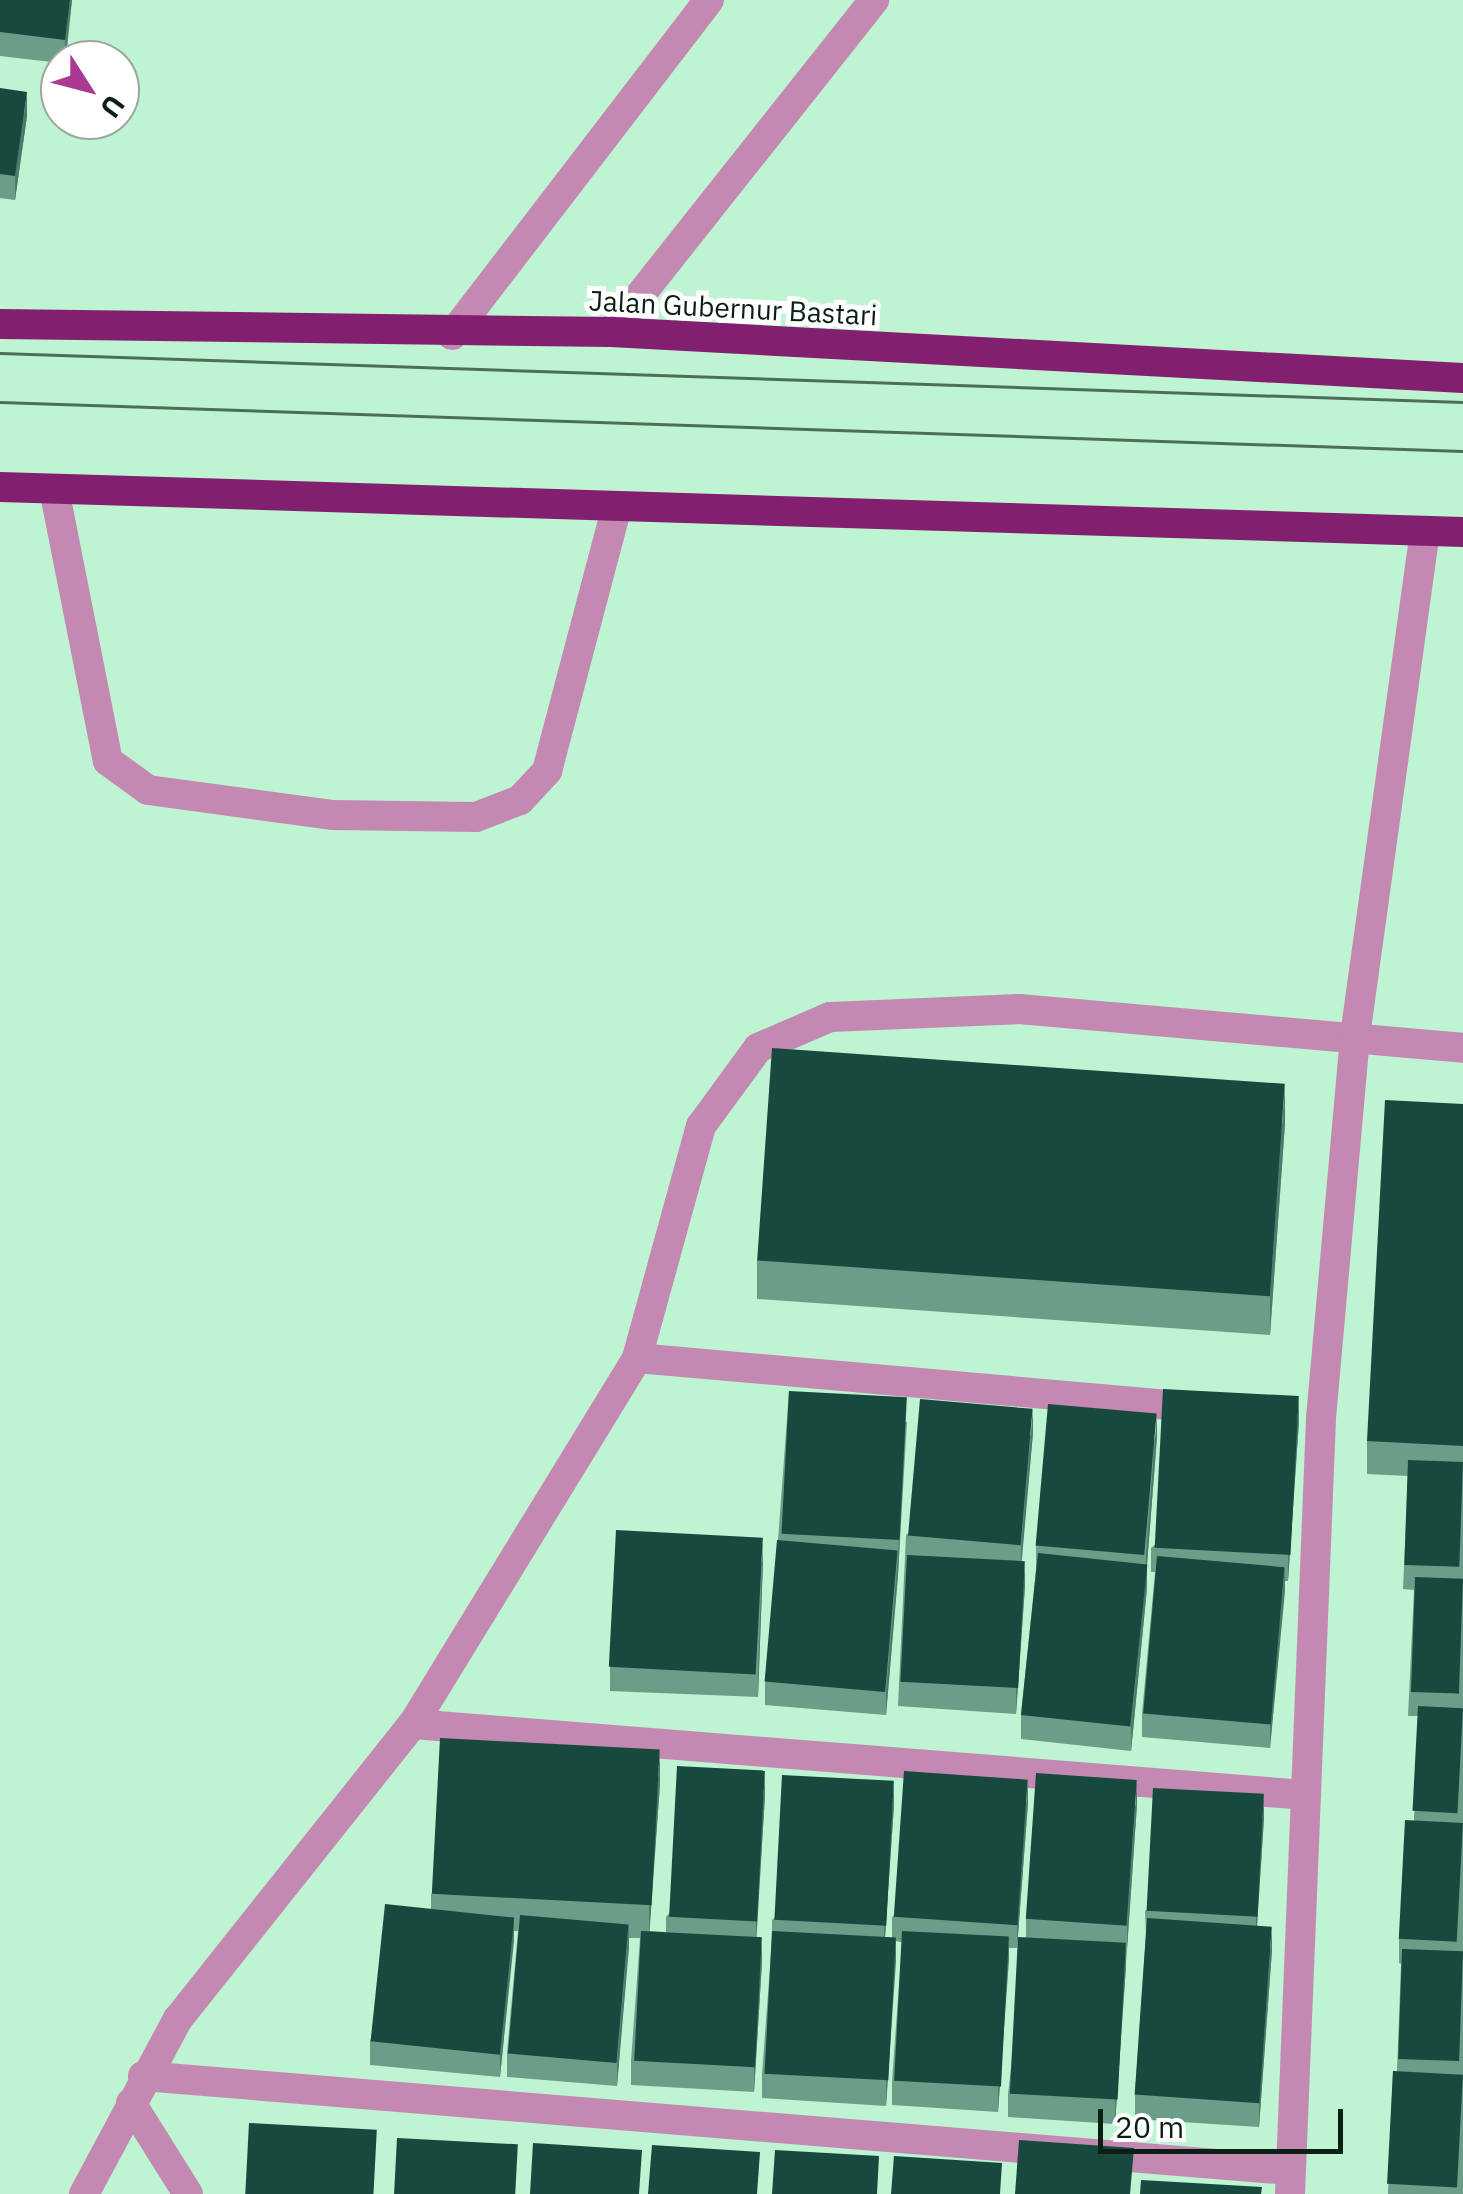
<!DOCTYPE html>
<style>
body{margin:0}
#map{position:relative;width:1463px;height:2194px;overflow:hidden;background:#bef4d2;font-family:"IBM Plex Sans",sans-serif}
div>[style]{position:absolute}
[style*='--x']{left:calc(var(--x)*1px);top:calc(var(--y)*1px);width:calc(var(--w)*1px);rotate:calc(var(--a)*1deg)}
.minor>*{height:30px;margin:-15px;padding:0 15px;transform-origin:15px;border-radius:15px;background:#c389b3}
.highway>*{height:30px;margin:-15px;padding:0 15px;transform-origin:15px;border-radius:15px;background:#831f6f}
.tram>*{height:2.5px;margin:-1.25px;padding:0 1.25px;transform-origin:1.25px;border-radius:1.25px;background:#4d6e5a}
.wall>*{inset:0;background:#6a9e88}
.shaded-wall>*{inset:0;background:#497c6b}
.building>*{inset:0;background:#17493f;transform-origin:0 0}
span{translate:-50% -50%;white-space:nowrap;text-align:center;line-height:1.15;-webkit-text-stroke:10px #fff;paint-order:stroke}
.street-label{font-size:28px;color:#0b2014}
.north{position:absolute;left:40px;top:40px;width:100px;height:100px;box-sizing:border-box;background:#fff;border:2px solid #9da6a1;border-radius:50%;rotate:126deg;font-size:28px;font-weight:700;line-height:40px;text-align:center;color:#0b2014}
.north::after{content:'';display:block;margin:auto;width:35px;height:45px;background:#ab3993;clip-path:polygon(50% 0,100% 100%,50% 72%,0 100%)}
.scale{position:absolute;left:1098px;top:2109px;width:245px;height:45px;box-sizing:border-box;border:5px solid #0b2014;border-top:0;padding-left:12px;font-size:30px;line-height:35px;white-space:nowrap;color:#0b2014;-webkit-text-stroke:8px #fff;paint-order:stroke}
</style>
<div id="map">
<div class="minor">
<div style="--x:611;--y:332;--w:424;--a:-51.6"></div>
<div style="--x:452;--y:335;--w:422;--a:-52.5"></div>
<div style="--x:55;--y:494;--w:272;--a:78.8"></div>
<div style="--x:108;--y:761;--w:49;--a:35.9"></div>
<div style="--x:148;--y:790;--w:187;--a:7.7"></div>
<div style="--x:333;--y:815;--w:143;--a:0.8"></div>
<div style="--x:476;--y:817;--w:47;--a:-21.1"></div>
<div style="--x:520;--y:800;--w:40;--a:-47"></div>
<div style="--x:547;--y:771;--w:274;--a:-75.2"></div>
<div style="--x:637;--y:1358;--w:568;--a:5.05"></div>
<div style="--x:413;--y:1724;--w:896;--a:4.55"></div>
<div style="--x:143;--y:2076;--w:1151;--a:4.69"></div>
<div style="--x:131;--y:2103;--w:107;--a:57.9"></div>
<div style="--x:84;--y:2194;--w:199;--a:-61.8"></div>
<div style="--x:178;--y:2019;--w:377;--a:-51.5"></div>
<div style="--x:413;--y:1724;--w:429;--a:-58.5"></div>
<div style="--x:637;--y:1358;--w:241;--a:-74.6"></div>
<div style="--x:701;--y:1126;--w:97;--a:-53.8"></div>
<div style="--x:758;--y:1048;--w:78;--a:-23.3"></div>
<div style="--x:830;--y:1017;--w:189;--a:-2.4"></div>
<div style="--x:1019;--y:1009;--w:446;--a:5"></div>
<div style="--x:1290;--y:2194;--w:777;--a:-87.71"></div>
<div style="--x:1321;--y:1418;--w:384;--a:-84.9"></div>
<div style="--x:1355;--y:1036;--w:510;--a:-82.11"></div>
</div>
<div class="highway">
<div style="--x:0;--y:324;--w:611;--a:0.75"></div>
<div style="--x:611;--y:332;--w:853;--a:3.09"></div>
<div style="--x:0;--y:487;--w:1464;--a:1.76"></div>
</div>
<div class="tram">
<div style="--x:0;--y:353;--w:1464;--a:1.92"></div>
<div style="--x:0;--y:402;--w:1464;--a:1.92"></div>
</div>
<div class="wall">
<div style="clip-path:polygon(0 0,72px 0,66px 60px,60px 60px,60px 63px,0 56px)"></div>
<div style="clip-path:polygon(0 88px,27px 116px,15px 200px,0 198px)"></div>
<div style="clip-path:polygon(1463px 1104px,1463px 2194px,1388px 2194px,1393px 2071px,1397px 2071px,1401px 1964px,1399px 1963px,1399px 1939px,1414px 1820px,1418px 1716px,1408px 1716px,1414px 1590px,1403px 1589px,1408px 1476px,1367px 1474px,1367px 1441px)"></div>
<div style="clip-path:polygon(1285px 1123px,1270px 1335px,757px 1299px,757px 1260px)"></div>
<div style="clip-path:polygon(789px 1391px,907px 1422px,898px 1575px,886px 1715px,765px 1705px,765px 1681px,778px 1540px)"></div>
<div style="clip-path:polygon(1299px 1421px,1288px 1581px,1285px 1581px,1270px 1748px,1142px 1737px,1142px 1713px,1155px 1572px,1151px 1572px,1151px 1548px)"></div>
<div style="clip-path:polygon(1033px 1433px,1021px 1562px,1025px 1586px,1016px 1714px,898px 1706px,906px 1535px)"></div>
<div style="clip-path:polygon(1157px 1437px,1147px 1564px,1147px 1588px,1131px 1751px,1021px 1739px,1021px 1715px,1036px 1569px,1036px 1545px)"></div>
<div style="clip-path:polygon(763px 1561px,758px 1697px,610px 1691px,610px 1667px)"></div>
<div style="clip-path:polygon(660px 1784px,649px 1931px,666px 1932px,666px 1917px,765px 1795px,756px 1938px,762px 1962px,754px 2092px,631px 2085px,631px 2061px,640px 1938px,629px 1938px,617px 2086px,507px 2077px,507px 2053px,518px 1931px,514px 1931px,500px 2077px,370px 2065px,370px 2041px,431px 1909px,431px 1894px)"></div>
<div style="clip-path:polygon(1028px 1803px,1017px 1948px,1009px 1948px,998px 2112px,892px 2105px,892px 2081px,902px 1942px,900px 1942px,896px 1941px,886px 2106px,762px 2098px,762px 2074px,772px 1940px,772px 1920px,894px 1805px,885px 1937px,892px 1938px,892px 1917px)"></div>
<div style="clip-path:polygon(1137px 1804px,1115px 2124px,1008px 2117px,1008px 2094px,1026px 1937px,1026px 1919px)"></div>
<div style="clip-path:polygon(1264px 1818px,1257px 1925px,1272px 1950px,1259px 2127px,1135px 2119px,1135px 2095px,1146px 1935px,1145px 1911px)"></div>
</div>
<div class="shaded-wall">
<div style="clip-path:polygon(70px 0,72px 0,65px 60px,65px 40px)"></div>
<div style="clip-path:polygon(27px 92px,27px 116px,15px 200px,15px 176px)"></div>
<div style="clip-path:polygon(1285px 1084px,1285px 1123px,1270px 1335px,1270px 1296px)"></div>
<div style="clip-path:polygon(1299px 1397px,1299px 1421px,1288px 1581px,1288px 1557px)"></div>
<div style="clip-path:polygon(907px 1398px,898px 1575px,886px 1715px,886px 1691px,898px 1555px)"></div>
<div style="clip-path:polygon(1033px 1409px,1033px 1433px,1021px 1570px,1021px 1546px)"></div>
<div style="clip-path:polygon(1157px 1413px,1157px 1437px,1146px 1578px,1146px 1554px)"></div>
<div style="clip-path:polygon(763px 1537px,763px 1561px,758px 1697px,758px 1673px)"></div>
<div style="clip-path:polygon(1025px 1562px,1025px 1586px,1016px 1714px,1016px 1690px)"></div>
<div style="clip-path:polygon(1147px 1564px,1147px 1588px,1131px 1751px,1131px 1727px)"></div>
<div style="clip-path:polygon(1285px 1567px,1285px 1591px,1270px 1748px,1270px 1724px)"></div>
<div style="clip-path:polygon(660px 1751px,660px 1784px,649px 1939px,649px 1906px)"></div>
<div style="clip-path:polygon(765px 1771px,765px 1795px,756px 1946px,756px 1922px)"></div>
<div style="clip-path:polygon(1028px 1779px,1028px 1803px,1017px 1948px,1017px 1924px)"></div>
<div style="clip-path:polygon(1137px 1780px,1137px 1804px,1127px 1949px,1127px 1925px)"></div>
<div style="clip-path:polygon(894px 1781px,894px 1805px,884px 1952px,884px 1928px)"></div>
<div style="clip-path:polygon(1264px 1794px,1264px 1818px,1256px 1942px,1256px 1918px)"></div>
<div style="clip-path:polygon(514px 1917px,514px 1941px,500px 2077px,500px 2053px)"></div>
<div style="clip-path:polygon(629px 1924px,629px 1948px,617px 2086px,617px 2062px)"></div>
<div style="clip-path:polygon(1272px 1926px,1272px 1950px,1259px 2127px,1259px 2103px)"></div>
<div style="clip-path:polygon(1009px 1936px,1009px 1960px,998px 2112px,998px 2088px)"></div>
<div style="clip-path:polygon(762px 1938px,762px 1962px,754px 2092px,754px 2068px)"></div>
<div style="clip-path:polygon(896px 1938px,896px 1962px,886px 2106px,886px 2082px)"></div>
<div style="clip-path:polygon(1126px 1943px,1126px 1967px,1115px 2124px,1115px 2101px)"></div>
</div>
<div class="building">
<div style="clip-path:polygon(0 0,70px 0,65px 40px,0 32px)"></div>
<div style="clip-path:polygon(0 88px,27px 92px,15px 176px,0 174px)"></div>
<div style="left:772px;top:1048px;width:514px;height:213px;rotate:4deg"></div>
<div style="clip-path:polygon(1385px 1100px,1463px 1104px,1463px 1446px,1367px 1441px)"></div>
<div style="left:1163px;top:1389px;width:136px;height:159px;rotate:3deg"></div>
<div style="left:789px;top:1391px;width:118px;height:143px;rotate:3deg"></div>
<div style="left:920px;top:1399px;width:113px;height:137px;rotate:5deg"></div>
<div style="left:1048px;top:1404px;width:109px;height:142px;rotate:5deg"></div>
<div style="left:1408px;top:1460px;width:55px;height:105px;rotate:2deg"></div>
<div style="left:616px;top:1530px;width:147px;height:137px;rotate:3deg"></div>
<div style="left:777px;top:1540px;width:121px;height:142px;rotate:5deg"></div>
<div style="left:1038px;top:1553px;width:110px;height:163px;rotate:6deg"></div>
<div style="left:907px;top:1555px;width:118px;height:127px;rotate:3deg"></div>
<div style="left:1157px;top:1556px;width:128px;height:158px;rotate:5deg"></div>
<div style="left:1415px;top:1577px;width:48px;height:115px;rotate:2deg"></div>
<div style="left:1418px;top:1706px;width:45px;height:105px;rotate:3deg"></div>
<div style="left:440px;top:1738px;width:220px;height:156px;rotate:3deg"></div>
<div style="left:677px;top:1766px;width:88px;height:151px;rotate:3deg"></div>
<div style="left:904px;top:1771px;width:124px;height:146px;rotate:4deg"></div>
<div style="left:1036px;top:1773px;width:101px;height:146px;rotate:4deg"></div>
<div style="left:782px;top:1775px;width:112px;height:145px;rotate:3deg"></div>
<div style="left:1153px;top:1788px;width:111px;height:123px;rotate:3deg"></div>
<div style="left:1405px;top:1820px;width:58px;height:119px;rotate:3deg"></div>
<div style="left:385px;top:1904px;width:130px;height:138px;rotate:6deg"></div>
<div style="left:520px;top:1915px;width:109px;height:139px;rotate:5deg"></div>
<div style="left:1147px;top:1918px;width:125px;height:177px;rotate:4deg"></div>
<div style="left:641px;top:1931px;width:121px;height:130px;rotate:3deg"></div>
<div style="left:772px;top:1931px;width:124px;height:143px;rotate:3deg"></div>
<div style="left:902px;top:1931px;width:107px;height:150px;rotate:3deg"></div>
<div style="left:1018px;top:1937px;width:108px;height:157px;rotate:3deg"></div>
<div style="left:1402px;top:1949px;width:61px;height:110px;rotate:2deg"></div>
<div style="left:1393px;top:2071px;width:70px;height:113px;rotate:3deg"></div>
<div style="left:249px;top:2123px;width:128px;height:71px;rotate:3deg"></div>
<div style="left:397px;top:2138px;width:121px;height:56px;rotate:3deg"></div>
<div style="clip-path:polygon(1019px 2140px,1134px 2148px,1130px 2194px,1015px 2194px)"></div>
<div style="clip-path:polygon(533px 2143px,642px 2150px,639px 2194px,530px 2194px)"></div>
<div style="clip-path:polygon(652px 2145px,760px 2152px,757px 2194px,648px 2194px)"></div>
<div style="clip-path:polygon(775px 2150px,879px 2156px,877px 2194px,772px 2194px)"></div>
<div style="clip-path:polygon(894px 2156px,1002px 2163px,1000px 2194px,891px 2194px)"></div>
<div style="clip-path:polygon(1141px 2180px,1262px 2187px,1261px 2194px,1140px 2194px)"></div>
</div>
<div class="street-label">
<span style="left:733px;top:308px;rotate:3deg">Jalan Gubernur Bastari</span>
</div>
<div class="north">U</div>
<div class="scale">20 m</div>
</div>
